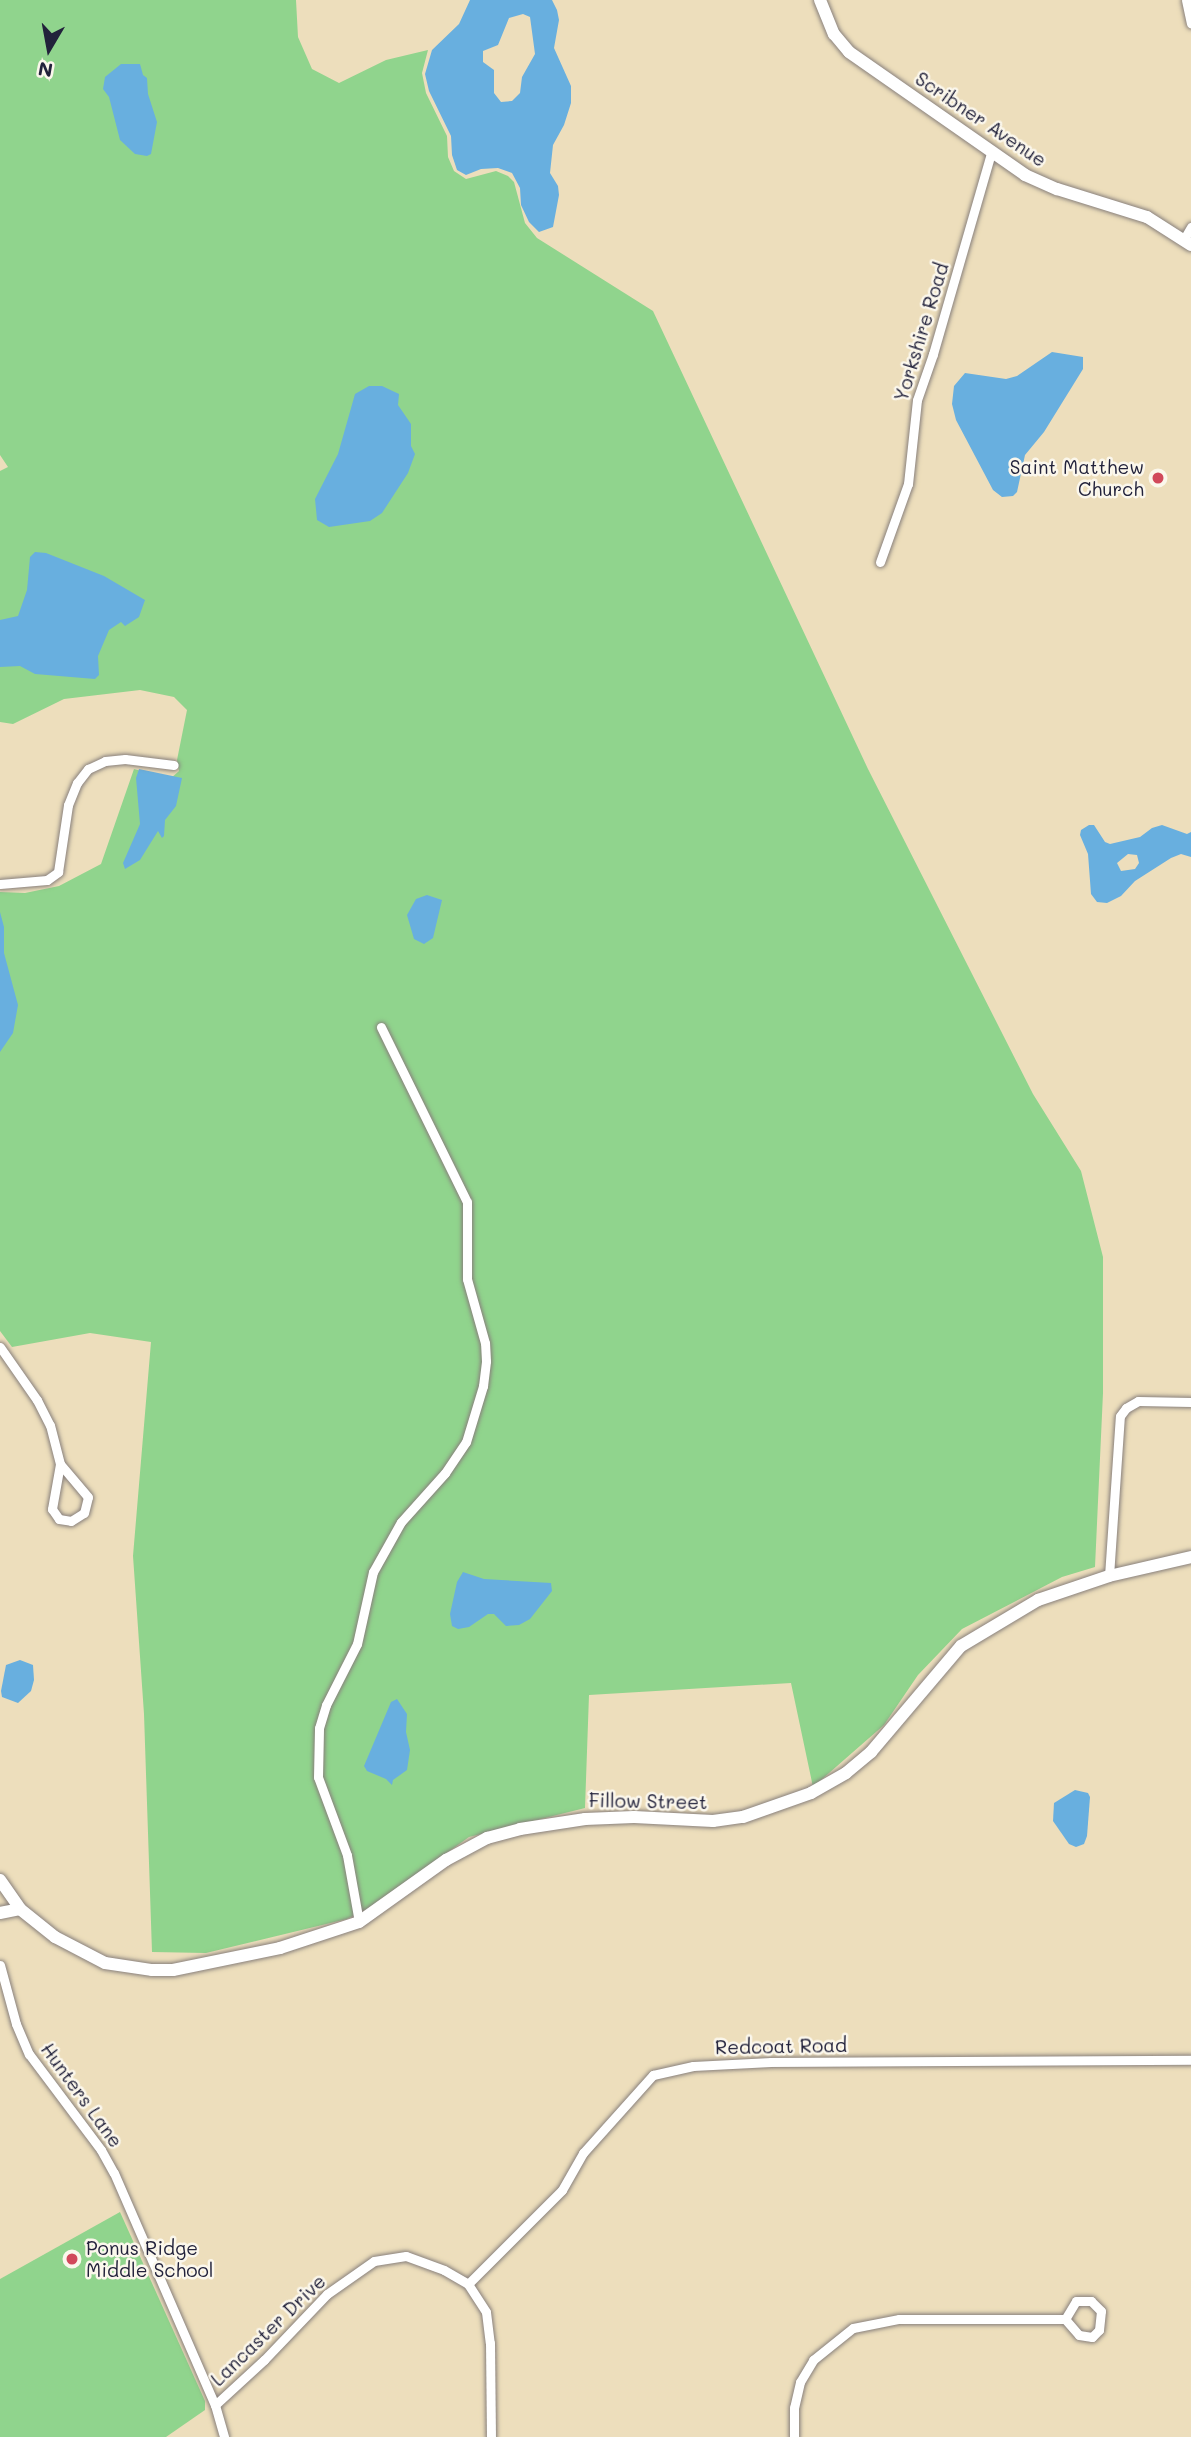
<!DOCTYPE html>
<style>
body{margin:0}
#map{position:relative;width:1191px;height:2437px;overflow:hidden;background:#eddebc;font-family:Mali,sans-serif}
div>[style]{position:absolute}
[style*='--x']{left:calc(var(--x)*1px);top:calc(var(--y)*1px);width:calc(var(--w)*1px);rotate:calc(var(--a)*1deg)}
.green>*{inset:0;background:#90d48d}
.water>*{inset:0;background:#68afdf}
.roads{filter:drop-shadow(0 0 2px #88807c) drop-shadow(0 0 2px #88807c)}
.minor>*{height:9px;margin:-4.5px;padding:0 4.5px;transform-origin:4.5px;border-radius:4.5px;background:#fff}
.tertiary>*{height:12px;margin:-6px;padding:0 6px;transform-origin:6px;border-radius:6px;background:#fff}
.dots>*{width:19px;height:19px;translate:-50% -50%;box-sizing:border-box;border:4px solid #fbf7ec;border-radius:50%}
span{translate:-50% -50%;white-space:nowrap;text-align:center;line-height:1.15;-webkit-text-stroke:5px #fbf7ec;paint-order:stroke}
.street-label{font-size:19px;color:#22223b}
.poi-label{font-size:19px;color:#22223b}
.right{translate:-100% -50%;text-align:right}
.left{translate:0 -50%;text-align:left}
.north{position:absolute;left:14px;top:14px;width:70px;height:70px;-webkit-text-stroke:5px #fbf7ec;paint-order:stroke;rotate:190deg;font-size:19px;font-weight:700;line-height:28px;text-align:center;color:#22223b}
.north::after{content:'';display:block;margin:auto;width:24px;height:32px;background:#22223b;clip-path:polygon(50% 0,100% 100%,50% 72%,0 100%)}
</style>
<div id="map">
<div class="green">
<div style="clip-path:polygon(0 0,296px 0,298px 37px,312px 69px,339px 83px,386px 60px,428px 50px,422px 73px,426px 93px,447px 136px,448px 157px,454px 171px,466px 179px,496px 171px,508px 176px,514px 182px,525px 223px,537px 238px,653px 311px,868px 769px,1033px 1094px,1081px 1171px,1103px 1257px,1103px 1393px,1095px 1567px,1062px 1577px,962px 1629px,918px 1675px,884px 1725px,813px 1787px,791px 1683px,589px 1695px,585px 1808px,469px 1837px,373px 1906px,347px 1919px,206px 1953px,152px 1952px,144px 1714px,133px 1556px,151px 1342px,90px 1333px,12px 1347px,0 1331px,0 892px,25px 893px,59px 886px,101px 864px,134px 769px,170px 779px,179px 771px,177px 760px,187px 710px,174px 697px,140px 690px,64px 699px,13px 724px,0 722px,0 471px,8px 467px,0 455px)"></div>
<div style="clip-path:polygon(120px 2212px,205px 2401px,205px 2410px,166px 2437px,0 2437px,0 2279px)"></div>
</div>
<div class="water">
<div style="clip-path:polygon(evenodd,470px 0,552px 0,557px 10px,559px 20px,554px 48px,571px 86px,571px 103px,564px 125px,553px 145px,550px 173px,558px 186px,559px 195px,553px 227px,539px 232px,529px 222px,521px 205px,520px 188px,512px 173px,498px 168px,481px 169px,466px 175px,457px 170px,452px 155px,451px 136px,429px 91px,425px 74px,432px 50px,459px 24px,470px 0,523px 14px,530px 17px,535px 54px,522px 77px,520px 93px,512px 101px,501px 102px,494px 93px,494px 70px,483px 62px,483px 51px,498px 45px,509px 18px,523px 14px)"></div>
<div style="clip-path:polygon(121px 64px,140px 64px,143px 75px,147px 78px,148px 94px,157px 122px,151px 154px,147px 156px,135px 154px,120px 140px,109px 97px,103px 89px,105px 77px)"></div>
<div style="clip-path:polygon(1052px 352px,1083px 357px,1083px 369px,1044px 432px,1025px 455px,1017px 492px,1013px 496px,1002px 497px,993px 490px,956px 420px,952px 404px,954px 386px,965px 373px,1006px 379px,1017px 376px)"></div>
<div style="clip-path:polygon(369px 386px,382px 386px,399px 394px,398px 405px,411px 424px,411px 446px,415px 454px,408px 473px,382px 513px,370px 521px,329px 527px,317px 520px,315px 499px,338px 454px,355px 394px)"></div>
<div style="clip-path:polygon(35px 552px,46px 553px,104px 576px,145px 600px,139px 617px,125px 626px,121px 622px,109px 630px,98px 656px,99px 675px,95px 679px,35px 674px,20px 666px,0 667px,0 620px,18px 616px,27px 590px,30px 557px)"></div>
<div style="clip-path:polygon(139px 769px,182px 778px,176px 806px,165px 820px,164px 836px,162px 838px,158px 831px,140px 860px,125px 869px,123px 863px,140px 824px,136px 778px)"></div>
<div style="clip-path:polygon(evenodd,1089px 825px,1094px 825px,1105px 842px,1110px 844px,1140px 837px,1152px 828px,1162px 825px,1187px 834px,1191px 832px,1191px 857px,1181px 854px,1171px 858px,1135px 881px,1121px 896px,1107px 903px,1097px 902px,1091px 894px,1088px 854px,1080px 835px,1081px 830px,1089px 825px,1128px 854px,1137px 855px,1139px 863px,1135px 869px,1121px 871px,1117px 863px,1128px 854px)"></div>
<div style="clip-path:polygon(427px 895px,442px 900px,433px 938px,424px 944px,414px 939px,407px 915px,416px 899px)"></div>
<div style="clip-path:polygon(0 912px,4px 927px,4px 953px,18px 1005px,13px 1033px,0 1052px)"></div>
<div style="clip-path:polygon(463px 1572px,484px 1579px,551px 1583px,552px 1591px,530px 1619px,519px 1625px,506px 1626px,494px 1614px,488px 1614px,469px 1627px,458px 1629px,452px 1626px,450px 1614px,457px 1582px)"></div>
<div style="clip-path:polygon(20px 1660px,33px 1665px,34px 1680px,31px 1691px,18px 1703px,2px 1697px,1px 1691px,6px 1665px)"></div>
<div style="clip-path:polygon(397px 1699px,407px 1714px,406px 1732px,410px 1750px,407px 1770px,393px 1780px,392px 1785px,386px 1779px,367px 1771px,364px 1766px,391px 1702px)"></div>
<div style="clip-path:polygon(1075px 1790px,1088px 1793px,1090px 1797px,1087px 1836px,1084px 1844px,1076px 1847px,1069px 1844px,1053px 1821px,1054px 1803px)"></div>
</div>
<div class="roads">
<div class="minor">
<div style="--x:1186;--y:0;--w:24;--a:78"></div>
<div style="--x:1184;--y:239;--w:14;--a:-60"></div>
<div style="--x:880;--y:562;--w:83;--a:-70.3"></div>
<div style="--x:908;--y:484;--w:84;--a:-83.9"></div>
<div style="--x:917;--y:400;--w:49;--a:-70.8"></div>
<div style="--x:933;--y:354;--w:209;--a:-73.9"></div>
<div style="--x:0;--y:884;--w:47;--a:-4.9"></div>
<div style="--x:47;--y:880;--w:14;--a:-36"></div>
<div style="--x:58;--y:872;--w:68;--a:-81.5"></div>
<div style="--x:68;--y:805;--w:24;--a:-68"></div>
<div style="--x:77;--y:783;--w:18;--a:-52"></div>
<div style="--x:88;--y:769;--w:19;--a:-25"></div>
<div style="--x:105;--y:761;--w:20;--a:-6"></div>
<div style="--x:125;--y:759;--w:49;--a:7"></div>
<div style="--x:0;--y:1347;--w:65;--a:55.1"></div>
<div style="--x:37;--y:1400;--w:28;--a:63"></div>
<div style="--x:50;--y:1425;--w:40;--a:75.6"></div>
<div style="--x:60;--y:1464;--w:46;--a:100.1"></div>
<div style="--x:52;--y:1509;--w:12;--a:55"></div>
<div style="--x:59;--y:1519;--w:12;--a:9"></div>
<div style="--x:71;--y:1521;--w:15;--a:-32"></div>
<div style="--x:84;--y:1513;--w:16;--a:-76"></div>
<div style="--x:88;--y:1497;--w:43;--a:-130.3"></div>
<div style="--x:1109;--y:1576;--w:160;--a:-86.1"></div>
<div style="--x:1120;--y:1416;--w:10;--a:-53"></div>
<div style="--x:1126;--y:1408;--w:14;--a:-30"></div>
<div style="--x:1138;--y:1401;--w:53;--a:1.1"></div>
<div style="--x:359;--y:1922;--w:68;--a:-100.2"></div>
<div style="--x:347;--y:1855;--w:83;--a:-110.4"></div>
<div style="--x:318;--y:1777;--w:49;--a:-88.8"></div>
<div style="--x:319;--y:1728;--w:24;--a:-73"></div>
<div style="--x:326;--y:1705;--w:68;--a:-63.1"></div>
<div style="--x:357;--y:1644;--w:74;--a:-77.5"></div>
<div style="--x:373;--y:1572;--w:57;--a:-60.8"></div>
<div style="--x:401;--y:1522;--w:66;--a:-48.1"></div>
<div style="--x:445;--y:1473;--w:37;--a:-56"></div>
<div style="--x:466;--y:1442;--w:59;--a:-73.1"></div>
<div style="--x:483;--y:1386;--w:25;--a:-83"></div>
<div style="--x:486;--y:1361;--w:18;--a:-93"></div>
<div style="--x:485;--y:1343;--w:66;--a:-105.7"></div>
<div style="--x:467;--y:1279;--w:77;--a:-90"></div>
<div style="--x:467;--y:1202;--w:195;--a:-116.2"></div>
<div style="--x:0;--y:1965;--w:61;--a:74.8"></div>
<div style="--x:16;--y:2024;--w:33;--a:67"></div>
<div style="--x:29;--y:2054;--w:120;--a:53.1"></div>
<div style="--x:101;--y:2150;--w:26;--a:61"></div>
<div style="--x:114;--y:2173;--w:253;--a:66.5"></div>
<div style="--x:215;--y:2405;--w:33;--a:74"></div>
<div style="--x:468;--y:2284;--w:133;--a:-45"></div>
<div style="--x:562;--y:2190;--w:43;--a:-60.4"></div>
<div style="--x:583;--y:2153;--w:105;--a:-48.1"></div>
<div style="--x:653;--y:2075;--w:41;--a:-12.7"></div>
<div style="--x:693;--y:2066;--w:78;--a:-2.9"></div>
<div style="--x:771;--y:2062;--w:420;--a:-0.3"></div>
<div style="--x:215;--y:2405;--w:67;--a:-42.6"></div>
<div style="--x:264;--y:2360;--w:91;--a:-46.3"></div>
<div style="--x:327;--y:2294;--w:57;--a:-35.1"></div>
<div style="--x:374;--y:2261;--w:32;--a:-9"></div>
<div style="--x:406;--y:2256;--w:40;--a:20.2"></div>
<div style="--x:444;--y:2270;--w:28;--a:30"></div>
<div style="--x:468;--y:2284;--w:33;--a:57"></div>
<div style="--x:486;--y:2312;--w:31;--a:83"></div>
<div style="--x:490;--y:2343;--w:94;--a:89.4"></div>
<div style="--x:794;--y:2437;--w:29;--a:-90"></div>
<div style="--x:794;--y:2408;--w:27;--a:-77"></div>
<div style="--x:800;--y:2382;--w:26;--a:-59"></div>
<div style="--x:813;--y:2360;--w:51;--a:-38.7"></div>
<div style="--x:853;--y:2328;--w:47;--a:-11.1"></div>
<div style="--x:899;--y:2319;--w:166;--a:0"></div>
<div style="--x:1065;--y:2319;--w:21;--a:49"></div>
<div style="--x:1079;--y:2335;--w:13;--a:9"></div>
<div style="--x:1092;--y:2337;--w:10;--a:-45"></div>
<div style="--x:1099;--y:2330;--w:19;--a:-84"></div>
<div style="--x:1101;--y:2311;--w:14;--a:-135"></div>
<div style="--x:1091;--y:2301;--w:15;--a:180"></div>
<div style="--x:1076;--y:2301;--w:21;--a:121"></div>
</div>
<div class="tertiary">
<div style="--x:820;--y:0;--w:37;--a:68"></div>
<div style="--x:834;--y:34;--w:23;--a:50"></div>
<div style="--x:849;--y:52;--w:215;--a:34.9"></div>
<div style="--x:1025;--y:175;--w:35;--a:24"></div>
<div style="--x:1057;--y:189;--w:94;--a:17.3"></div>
<div style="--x:1147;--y:217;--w:52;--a:32.5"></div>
<div style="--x:0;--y:1880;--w:35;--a:55"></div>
<div style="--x:20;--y:1909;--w:45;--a:38.7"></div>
<div style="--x:55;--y:1937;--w:56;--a:27.5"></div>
<div style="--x:105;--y:1963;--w:48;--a:8.5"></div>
<div style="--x:152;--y:1970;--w:21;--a:0"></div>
<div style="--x:173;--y:1970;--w:109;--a:-11.6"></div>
<div style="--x:280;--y:1948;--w:83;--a:-18.2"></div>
<div style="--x:359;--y:1922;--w:107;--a:-35.5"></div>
<div style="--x:446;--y:1860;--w:47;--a:-28.2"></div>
<div style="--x:487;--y:1838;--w:34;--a:-15"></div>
<div style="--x:520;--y:1829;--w:66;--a:-8.7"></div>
<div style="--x:585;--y:1819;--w:49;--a:-2.3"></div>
<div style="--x:634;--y:1817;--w:79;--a:2.9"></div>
<div style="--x:713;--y:1821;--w:30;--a:-8"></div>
<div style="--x:743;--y:1817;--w:72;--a:-19.4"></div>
<div style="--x:811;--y:1793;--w:40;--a:-29.7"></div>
<div style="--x:846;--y:1773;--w:33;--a:-40"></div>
<div style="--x:871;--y:1752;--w:139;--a:-49.7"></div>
<div style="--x:961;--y:1646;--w:90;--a:-30.9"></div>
<div style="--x:1038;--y:1600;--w:75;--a:-18.7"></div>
<div style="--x:1109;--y:1576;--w:84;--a:-13"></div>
<div style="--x:0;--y:1913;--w:20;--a:-11"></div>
</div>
</div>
<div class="dots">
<div style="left:1158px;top:478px;background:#d1495b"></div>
<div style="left:72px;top:2259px;background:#d1495b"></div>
</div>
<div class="street-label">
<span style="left:981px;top:119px;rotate:34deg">Scribner Avenue</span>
<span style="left:921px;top:332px;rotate:-73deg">Yorkshire Road</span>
<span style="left:648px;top:1801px;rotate:1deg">Fillow Street</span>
<span style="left:781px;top:2046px;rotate:-1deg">Redcoat Road</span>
<span style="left:82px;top:2095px;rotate:54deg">Hunters Lane</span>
<span style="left:268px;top:2330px;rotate:-44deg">Lancaster Drive</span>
</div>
<div class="poi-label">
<span class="right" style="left:1144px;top:478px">Saint Matthew<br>Church</span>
<span class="left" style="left:86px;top:2259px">Ponus Ridge<br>Middle School</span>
</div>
<div class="north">N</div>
</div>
